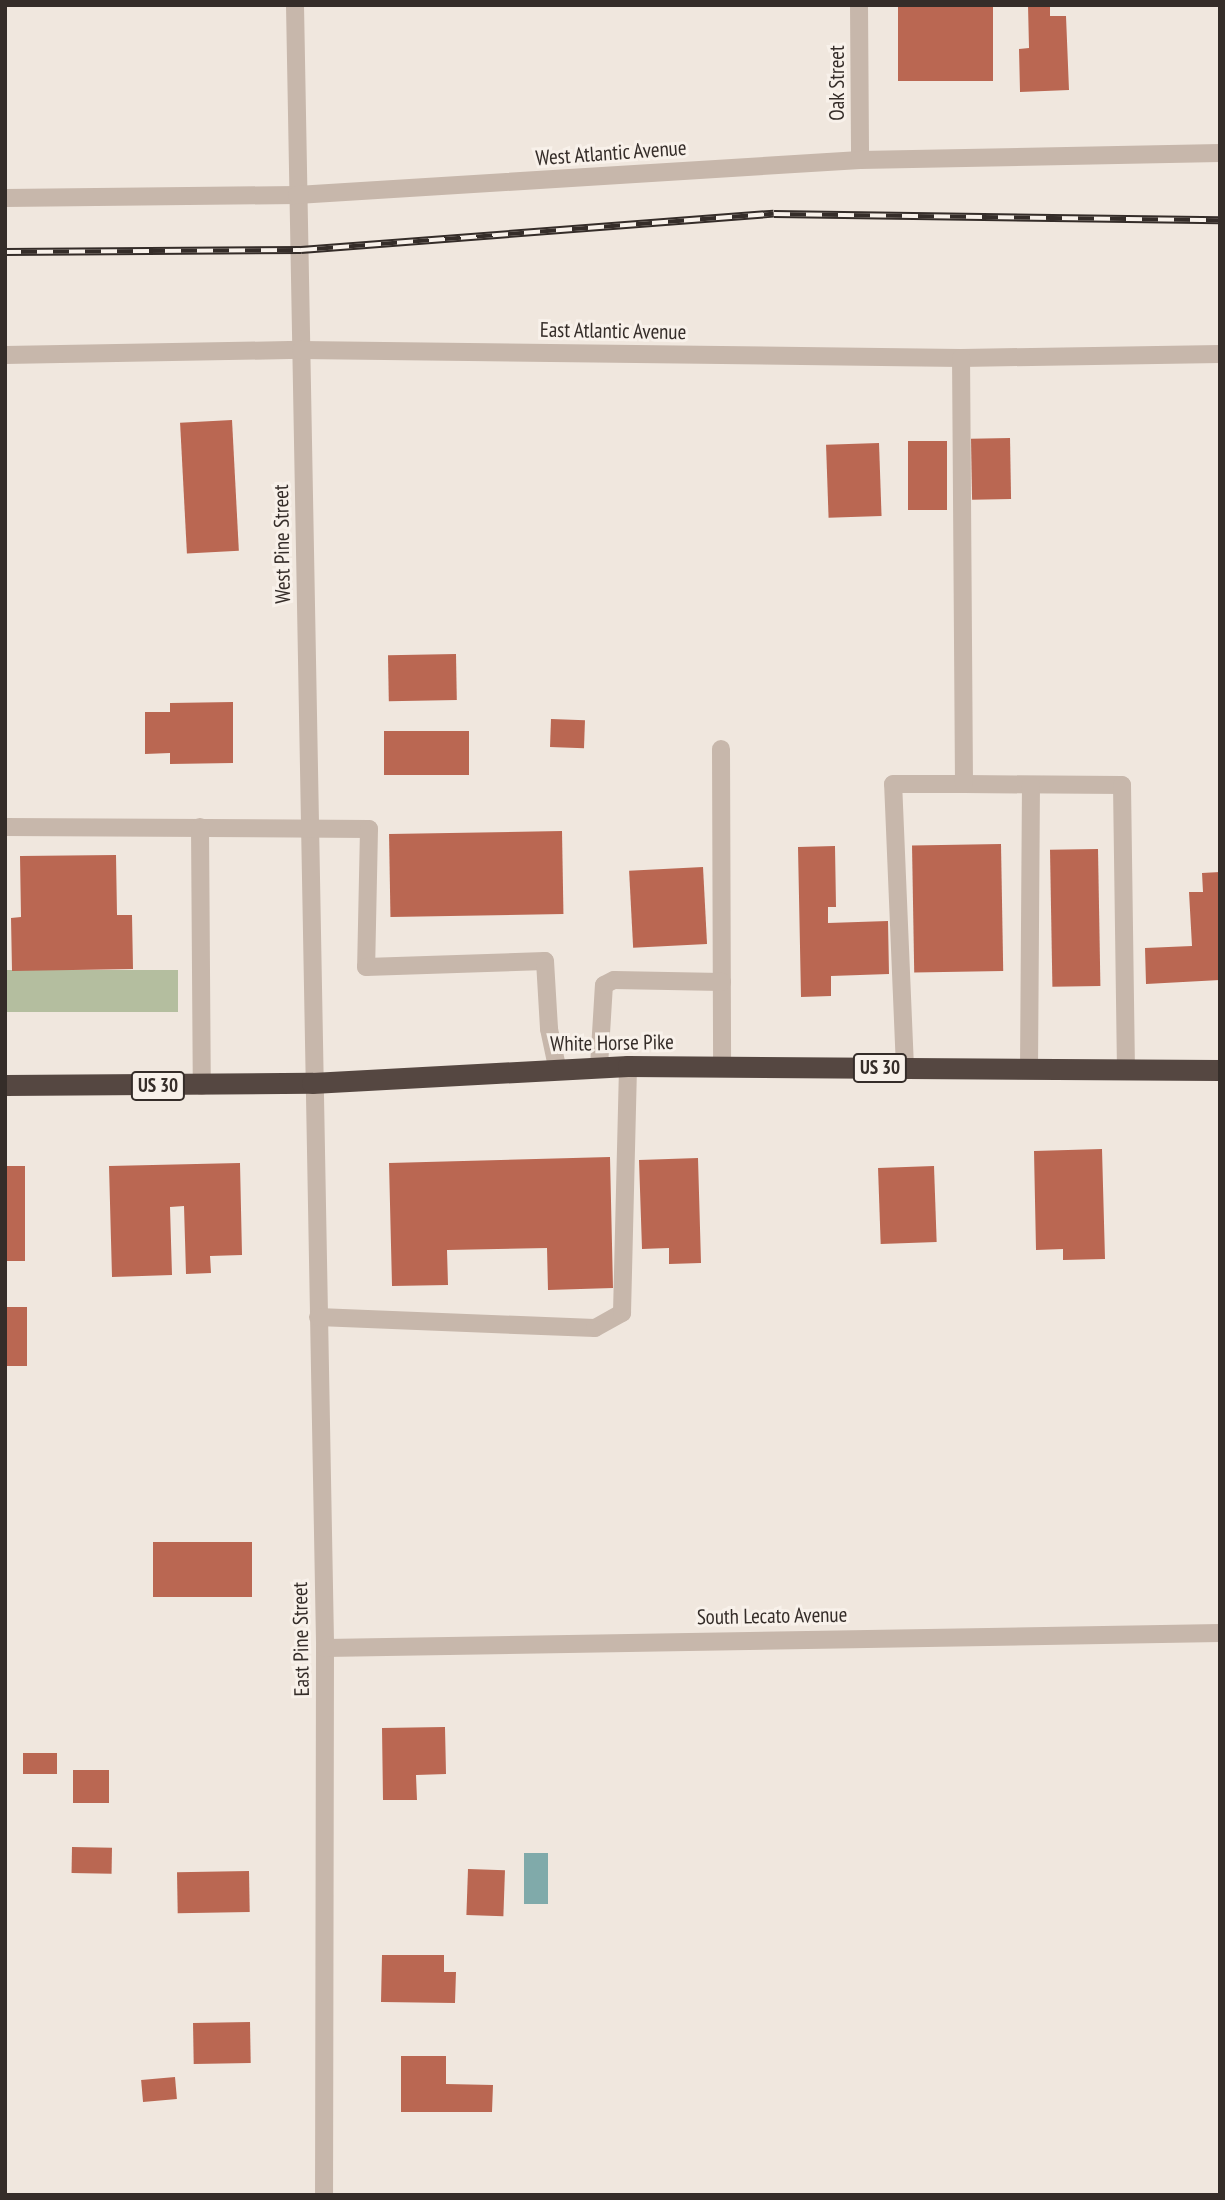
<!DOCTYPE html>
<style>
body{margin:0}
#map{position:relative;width:1225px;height:2200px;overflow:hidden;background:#f0e7de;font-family:"PT Sans Narrow",sans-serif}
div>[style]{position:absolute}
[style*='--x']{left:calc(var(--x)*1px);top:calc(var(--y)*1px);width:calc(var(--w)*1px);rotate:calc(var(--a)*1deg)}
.green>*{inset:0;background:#b4be9f;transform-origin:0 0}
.water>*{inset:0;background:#80aaaa;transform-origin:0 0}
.building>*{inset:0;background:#ba6752;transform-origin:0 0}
.minor>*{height:18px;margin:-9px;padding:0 9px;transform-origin:9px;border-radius:9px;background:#c7b7ab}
.highway>*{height:21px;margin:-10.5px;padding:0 10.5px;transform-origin:10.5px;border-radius:10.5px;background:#554741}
.rail>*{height:8px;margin-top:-4px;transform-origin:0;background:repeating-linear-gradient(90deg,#f8f1ea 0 16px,#352d29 0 32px);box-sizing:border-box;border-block:2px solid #352d29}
span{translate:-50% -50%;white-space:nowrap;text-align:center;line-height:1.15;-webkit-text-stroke:6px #f8f1ea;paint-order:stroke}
.shield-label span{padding:2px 5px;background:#f8f1ea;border:2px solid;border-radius:5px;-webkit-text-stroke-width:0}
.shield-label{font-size:19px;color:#352d29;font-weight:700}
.street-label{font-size:21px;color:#352d29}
.frame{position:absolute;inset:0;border:7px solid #352d29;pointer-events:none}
</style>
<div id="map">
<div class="green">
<div style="left:178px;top:970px;width:42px;height:173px;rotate:90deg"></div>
</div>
<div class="water">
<div style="left:524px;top:1853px;width:24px;height:51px"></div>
</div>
<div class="building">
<div style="left:898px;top:5px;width:95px;height:76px"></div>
<div style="clip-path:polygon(1028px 5px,1050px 5px,1050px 16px,1066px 16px,1069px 90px,1020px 92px,1019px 49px,1029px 48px)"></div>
<div style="left:232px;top:420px;width:131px;height:52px;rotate:87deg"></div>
<div style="left:1010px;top:438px;width:61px;height:39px;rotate:89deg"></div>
<div style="left:908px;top:441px;width:39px;height:69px"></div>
<div style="left:879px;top:443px;width:73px;height:53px;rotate:88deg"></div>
<div style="left:456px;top:654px;width:46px;height:68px;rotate:89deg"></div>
<div style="clip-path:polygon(233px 702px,233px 763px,170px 764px,170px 753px,145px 754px,145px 712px,170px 712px,170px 703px)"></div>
<div style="left:551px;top:719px;width:34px;height:28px;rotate:2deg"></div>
<div style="left:384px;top:731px;width:85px;height:44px"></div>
<div style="left:562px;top:831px;width:83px;height:173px;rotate:89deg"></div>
<div style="left:1001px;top:844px;width:127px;height:89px;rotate:89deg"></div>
<div style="clip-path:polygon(835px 846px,836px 907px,828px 907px,828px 923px,888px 921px,889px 974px,831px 976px,831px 996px,801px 997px,798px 847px)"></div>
<div style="left:1098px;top:849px;width:137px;height:48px;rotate:89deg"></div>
<div style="clip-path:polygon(116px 855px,117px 915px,132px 915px,133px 969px,12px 971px,11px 918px,21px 917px,20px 856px)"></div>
<div style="left:703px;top:867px;width:77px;height:74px;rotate:87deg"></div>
<div style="clip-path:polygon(1220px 872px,1220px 980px,1146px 984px,1145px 948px,1192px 946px,1189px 892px,1203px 892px,1202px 873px)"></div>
<div style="clip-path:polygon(1102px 1149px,1105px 1259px,1063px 1260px,1063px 1249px,1036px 1250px,1034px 1151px)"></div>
<div style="clip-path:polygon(610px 1157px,613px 1288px,548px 1290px,547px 1248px,447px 1250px,448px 1285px,392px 1286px,389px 1163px)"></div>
<div style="clip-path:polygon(698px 1158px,701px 1263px,669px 1264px,669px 1248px,642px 1249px,639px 1160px)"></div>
<div style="clip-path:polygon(240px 1163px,242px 1255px,210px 1256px,211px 1273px,186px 1274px,184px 1206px,170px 1207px,172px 1275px,112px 1277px,109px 1166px)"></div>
<div style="left:5px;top:1166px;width:20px;height:95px"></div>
<div style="left:934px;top:1166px;width:76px;height:56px;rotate:88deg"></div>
<div style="left:5px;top:1307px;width:22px;height:59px"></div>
<div style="left:153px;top:1542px;width:99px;height:55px"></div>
<div style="clip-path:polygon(445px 1727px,446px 1774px,416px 1775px,417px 1800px,383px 1800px,382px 1728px)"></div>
<div style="left:57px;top:1753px;width:21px;height:34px;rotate:90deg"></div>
<div style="left:109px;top:1770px;width:33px;height:36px;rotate:90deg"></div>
<div style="left:72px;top:1847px;width:40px;height:26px;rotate:1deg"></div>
<div style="left:468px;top:1869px;width:37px;height:46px;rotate:2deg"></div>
<div style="left:249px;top:1871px;width:41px;height:72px;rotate:89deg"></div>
<div style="clip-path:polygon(382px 1955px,444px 1955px,444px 1972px,456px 1972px,455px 2003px,381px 2002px)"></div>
<div style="left:250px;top:2022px;width:41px;height:57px;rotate:89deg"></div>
<div style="clip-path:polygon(401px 2056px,446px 2056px,446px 2084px,493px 2085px,492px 2112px,401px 2112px)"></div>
<div style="left:175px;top:2077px;width:22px;height:34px;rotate:85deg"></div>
</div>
<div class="minor">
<div style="--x:295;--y:5;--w:1643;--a:88.95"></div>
<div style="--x:325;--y:1648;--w:547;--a:90.1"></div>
<div style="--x:859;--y:5;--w:155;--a:89.6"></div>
<div style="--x:5;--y:198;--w:292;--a:-0.6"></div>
<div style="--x:297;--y:195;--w:564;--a:-3.56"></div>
<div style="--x:860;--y:160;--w:360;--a:-1.1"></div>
<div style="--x:5;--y:355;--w:296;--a:-1"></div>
<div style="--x:301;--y:350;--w:660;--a:0.69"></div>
<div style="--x:961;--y:358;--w:259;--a:-0.9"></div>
<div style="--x:721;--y:749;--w:317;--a:89.8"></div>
<div style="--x:964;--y:784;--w:158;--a:0.4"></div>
<div style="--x:1122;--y:785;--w:285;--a:89.2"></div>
<div style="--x:5;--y:827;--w:364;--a:0.3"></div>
<div style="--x:369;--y:829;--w:138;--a:91.2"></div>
<div style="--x:366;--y:967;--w:179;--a:-1.9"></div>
<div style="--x:545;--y:961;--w:68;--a:86.6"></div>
<div style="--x:549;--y:1029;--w:39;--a:78"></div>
<div style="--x:200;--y:827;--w:259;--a:89.6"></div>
<div style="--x:599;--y:1066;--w:81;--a:-86.5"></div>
<div style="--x:604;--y:985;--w:11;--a:-27"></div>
<div style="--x:614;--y:980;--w:108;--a:1.1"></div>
<div style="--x:905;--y:1068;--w:284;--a:-92.4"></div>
<div style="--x:893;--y:784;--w:71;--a:0"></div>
<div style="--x:964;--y:784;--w:426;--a:-90.4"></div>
<div style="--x:1029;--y:1069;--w:284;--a:-89.6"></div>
<div style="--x:318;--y:1317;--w:277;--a:2.3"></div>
<div style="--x:595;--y:1328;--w:31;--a:-29"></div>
<div style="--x:622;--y:1313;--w:247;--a:-88.6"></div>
<div style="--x:325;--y:1648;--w:895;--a:-0.96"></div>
</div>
<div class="highway">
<div style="--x:5;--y:1085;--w:307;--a:-0.4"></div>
<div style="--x:312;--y:1083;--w:316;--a:-3.1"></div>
<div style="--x:628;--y:1066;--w:592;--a:0.39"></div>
</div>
<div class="rail">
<div style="--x:5;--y:252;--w:296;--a:-0.4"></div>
<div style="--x:301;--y:250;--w:474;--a:-4.4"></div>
<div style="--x:774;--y:214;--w:446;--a:0.8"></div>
</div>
<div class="shield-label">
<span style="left:880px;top:1068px">US 30</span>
<span style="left:158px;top:1086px">US 30</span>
</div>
<div class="street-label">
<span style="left:837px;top:83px;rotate:-90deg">Oak Street</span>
<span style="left:611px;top:153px;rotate:-4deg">West Atlantic Avenue</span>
<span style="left:613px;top:331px;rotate:1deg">East Atlantic Avenue</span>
<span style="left:282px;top:544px;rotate:-91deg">West Pine Street</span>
<span style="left:612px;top:1043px;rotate:-1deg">White Horse Pike</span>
<span style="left:772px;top:1616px;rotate:-1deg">South Lecato Avenue</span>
<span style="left:301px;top:1639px;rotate:-91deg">East Pine Street</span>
</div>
<div class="frame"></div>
</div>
